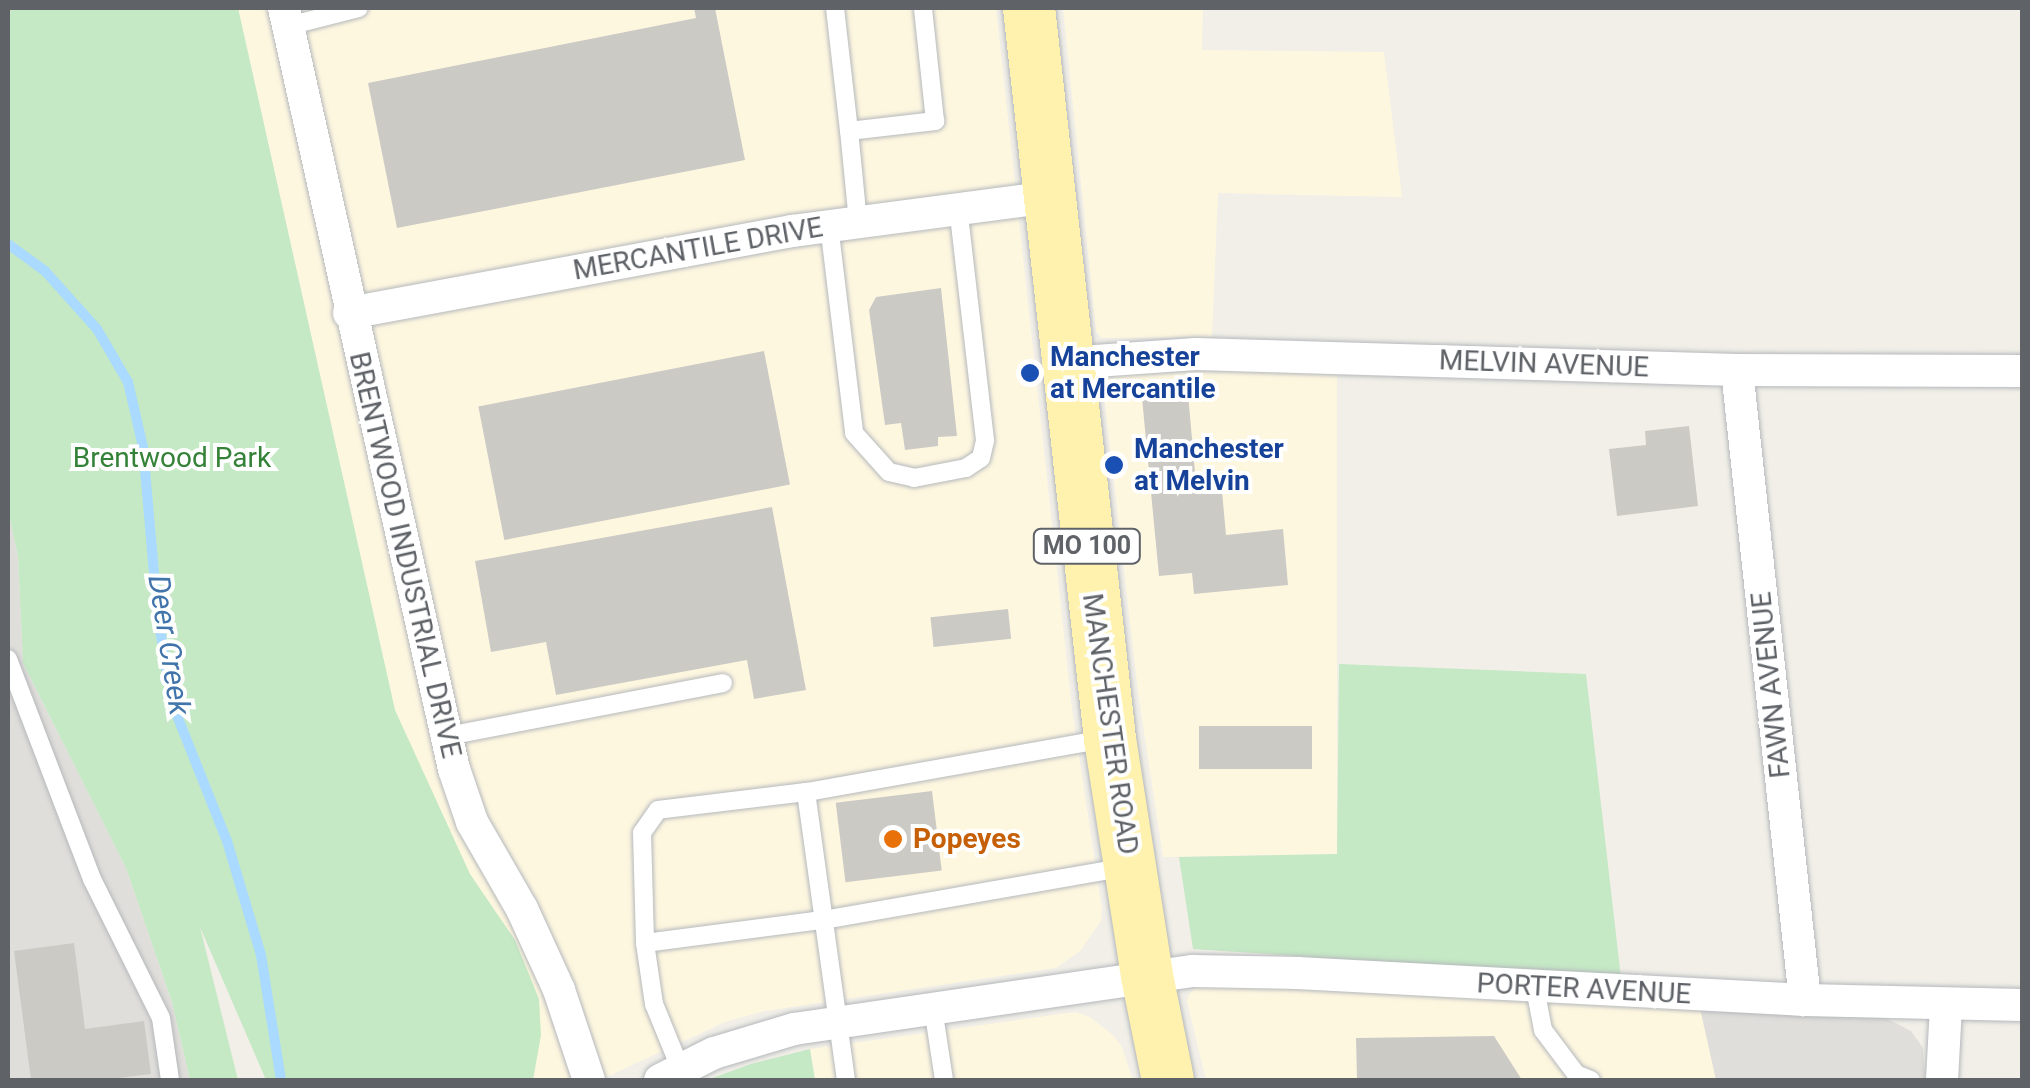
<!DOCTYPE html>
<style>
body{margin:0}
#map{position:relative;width:2030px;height:1088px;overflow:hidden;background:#f1efe8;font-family:Roboto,sans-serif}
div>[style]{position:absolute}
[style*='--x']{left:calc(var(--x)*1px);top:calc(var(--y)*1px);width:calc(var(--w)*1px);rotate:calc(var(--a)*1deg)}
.commercial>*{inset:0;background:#fef7e0}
.industrial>*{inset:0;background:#e0deda}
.green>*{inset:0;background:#c5e8c5}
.stream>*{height:10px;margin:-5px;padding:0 5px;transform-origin:5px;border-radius:5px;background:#aadaff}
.building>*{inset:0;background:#cccac5;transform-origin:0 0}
.roads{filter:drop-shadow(0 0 2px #b5b8bc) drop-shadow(0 0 2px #b5b8bc)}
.lane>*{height:18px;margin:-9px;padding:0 9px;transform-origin:9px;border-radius:9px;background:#fff}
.street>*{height:32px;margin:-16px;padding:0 16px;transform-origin:16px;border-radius:16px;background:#fff}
.primary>*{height:52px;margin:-26px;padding:0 26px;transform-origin:26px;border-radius:26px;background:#fff2af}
.dots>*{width:28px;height:28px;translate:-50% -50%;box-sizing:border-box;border:5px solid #fff;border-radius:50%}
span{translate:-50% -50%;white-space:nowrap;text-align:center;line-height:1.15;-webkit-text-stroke:8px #fff;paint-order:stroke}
.shield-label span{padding:2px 8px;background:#fff;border:2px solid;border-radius:8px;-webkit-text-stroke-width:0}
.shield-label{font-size:25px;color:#5f6368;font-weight:700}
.street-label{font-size:28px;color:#5f6368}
.transit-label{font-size:28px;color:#164399;font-weight:700}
.left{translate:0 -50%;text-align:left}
.park-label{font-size:28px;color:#348238}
.food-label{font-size:28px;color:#c56008;font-weight:700}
.water-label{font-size:30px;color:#4174aa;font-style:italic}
.frame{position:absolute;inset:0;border:10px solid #5f6368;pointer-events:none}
</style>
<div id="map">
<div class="commercial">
<div style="clip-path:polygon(238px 8px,996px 8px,1072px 709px,1102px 909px,1101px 921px,1080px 951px,1056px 968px,765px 1011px,725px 1022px,600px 1080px,525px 1080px,395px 711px)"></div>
<div style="clip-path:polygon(1063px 8px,1203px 8px,1202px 50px,1384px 52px,1402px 197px,1218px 193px,1212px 337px,1101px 338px,1096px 331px)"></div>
<div style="clip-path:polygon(1337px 369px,1337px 854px,1163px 857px,1138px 692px,1103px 387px,1108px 379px,1126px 374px)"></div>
<div style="clip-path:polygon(1256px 985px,1700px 1008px,1716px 1080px,1206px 1080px,1187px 1001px,1189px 994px,1196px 987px)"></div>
<div style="clip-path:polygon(1075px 1012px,1090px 1017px,1113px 1035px,1122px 1047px,1133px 1080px,815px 1080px,810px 1049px)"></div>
</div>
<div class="industrial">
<div style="clip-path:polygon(8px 510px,18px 556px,23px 663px,126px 868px,172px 1002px,190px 1080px,8px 1080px)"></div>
<div style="clip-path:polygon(1700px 1008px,1878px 1014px,1911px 1031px,1923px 1048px,1925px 1080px,1716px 1080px)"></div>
</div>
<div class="green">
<div style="clip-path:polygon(8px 8px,238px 8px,395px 710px,470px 874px,515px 940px,539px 999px,541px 1035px,533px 1080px,266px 1080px,200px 927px,238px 1080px,190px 1080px,172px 1002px,126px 868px,23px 663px,18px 556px,8px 510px)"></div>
<div style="clip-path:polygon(1339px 664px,1586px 674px,1621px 978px,1193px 949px,1179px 857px,1337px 854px)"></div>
<div style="clip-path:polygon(810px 1049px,815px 1080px,707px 1080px,751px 1064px)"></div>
</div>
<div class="stream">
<div style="--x:8;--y:244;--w:46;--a:36.1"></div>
<div style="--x:45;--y:271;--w:78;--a:48.1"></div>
<div style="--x:97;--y:329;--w:61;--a:59.7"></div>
<div style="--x:128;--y:382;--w:67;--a:77"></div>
<div style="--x:143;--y:447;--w:171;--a:85"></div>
<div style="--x:158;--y:617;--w:87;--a:80.8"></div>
<div style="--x:172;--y:703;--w:149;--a:68.3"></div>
<div style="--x:227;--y:841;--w:119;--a:73.4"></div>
<div style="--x:261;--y:955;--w:127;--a:80.9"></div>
</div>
<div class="building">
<div style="clip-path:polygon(694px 8px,715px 8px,745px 160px,397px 228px,368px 83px,696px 18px)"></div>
<div style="clip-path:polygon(941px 288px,957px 436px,938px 437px,938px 446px,905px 450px,901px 423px,885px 425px,869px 310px,876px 297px)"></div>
<div style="left:764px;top:351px;width:136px;height:291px;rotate:79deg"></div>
<div style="clip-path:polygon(1188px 394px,1197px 494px,1222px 491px,1226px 535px,1283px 529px,1288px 585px,1194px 594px,1192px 573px,1159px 576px,1142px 398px)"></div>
<div style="clip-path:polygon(1689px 426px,1698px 506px,1617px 516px,1609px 449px,1646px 445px,1645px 431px)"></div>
<div style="clip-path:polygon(772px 507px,806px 690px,754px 699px,747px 660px,556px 695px,546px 642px,491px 652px,475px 561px)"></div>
<div style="left:1008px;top:609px;width:30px;height:78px;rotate:84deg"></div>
<div style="left:1312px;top:726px;width:43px;height:113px;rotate:90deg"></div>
<div style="left:932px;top:791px;width:80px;height:97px;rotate:83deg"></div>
<div style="clip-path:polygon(74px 943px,85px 1029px,144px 1021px,151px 1074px,102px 1080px,31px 1080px,14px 951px)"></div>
<div style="clip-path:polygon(1494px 1036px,1522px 1080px,1357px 1080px,1356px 1038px)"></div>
</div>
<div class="roads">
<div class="lane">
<div style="--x:835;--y:8;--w:124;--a:83.5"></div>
<div style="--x:288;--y:26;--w:73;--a:-14.2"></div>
<div style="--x:858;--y:222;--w:91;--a:-95.6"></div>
<div style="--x:849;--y:131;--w:87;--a:-6.6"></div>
<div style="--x:935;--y:121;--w:114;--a:-96.1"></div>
<div style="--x:829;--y:225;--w:209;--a:83.1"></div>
<div style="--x:854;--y:433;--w:52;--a:48.1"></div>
<div style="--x:889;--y:472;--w:26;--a:13"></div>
<div style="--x:914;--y:478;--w:53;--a:-10.9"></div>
<div style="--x:966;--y:468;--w:18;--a:-34"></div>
<div style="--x:981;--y:458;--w:18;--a:-77"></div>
<div style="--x:985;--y:440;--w:234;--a:-96.6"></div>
<div style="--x:8;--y:659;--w:235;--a:69.1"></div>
<div style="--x:92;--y:879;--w:155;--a:63.6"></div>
<div style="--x:161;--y:1018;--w:63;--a:81.7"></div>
<div style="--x:448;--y:736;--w:280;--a:-10.9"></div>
<div style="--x:1105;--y:739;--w:304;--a:169.9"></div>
<div style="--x:806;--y:792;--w:149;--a:173.1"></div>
<div style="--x:658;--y:810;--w:28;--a:125"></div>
<div style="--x:642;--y:833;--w:110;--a:88.4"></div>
<div style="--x:645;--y:943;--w:179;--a:-7.4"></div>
<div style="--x:823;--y:920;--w:310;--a:-9.9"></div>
<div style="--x:806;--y:792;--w:291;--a:82.1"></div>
<div style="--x:645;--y:943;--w:62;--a:81.6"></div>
<div style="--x:654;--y:1004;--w:71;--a:67.8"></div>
<div style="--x:1535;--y:988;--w:43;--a:79.2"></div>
<div style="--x:1543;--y:1030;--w:55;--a:53.1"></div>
<div style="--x:1576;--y:1074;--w:16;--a:22"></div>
<div style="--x:933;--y:1008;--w:73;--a:81.3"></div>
</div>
<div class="street">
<div style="--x:284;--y:8;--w:780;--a:77.41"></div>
<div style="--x:454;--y:769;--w:56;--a:71.2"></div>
<div style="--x:472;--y:822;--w:100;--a:60.1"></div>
<div style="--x:522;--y:909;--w:89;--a:65.4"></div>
<div style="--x:559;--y:990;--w:95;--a:71.6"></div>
<div style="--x:349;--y:313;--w:451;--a:-10.5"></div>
<div style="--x:792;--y:231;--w:259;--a:-7.5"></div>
<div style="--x:1067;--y:363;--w:129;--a:-4"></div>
<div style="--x:1196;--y:354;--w:541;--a:1.69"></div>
<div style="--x:1737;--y:370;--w:285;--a:0.2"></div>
<div style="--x:1737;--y:370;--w:634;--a:83.84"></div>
<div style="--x:660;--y:1080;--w:60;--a:-26.6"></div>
<div style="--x:714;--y:1053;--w:84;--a:-16.7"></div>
<div style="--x:794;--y:1029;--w:403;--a:-8.3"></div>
<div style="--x:1193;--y:971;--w:104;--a:1.1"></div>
<div style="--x:1297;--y:973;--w:509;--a:3.04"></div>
<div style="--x:1805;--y:1000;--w:217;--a:1.3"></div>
<div style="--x:1942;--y:1080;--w:74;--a:-86.9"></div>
</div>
<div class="primary">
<div style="--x:1029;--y:8;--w:735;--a:83.68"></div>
<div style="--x:1110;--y:739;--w:240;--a:81.1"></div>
<div style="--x:1147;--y:976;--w:106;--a:78.6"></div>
</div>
</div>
<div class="dots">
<div style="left:1030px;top:373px;background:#1a4fb4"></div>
<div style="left:1114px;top:465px;background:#1a4fb4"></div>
<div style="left:893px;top:839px;background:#e8710a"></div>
</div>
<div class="shield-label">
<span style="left:1087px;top:546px">MO 100</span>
</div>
<div class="street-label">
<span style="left:698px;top:249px;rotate:-10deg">MERCANTILE DRIVE</span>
<span style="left:1544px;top:364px;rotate:2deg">MELVIN AVENUE</span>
<span style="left:405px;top:555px;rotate:77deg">BRENTWOOD INDUSTRIAL DRIVE</span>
<span style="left:1771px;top:685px;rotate:-96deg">FAWN AVENUE</span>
<span style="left:1110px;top:724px;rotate:82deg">MANCHESTER ROAD</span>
<span style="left:1584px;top:989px;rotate:3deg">PORTER AVENUE</span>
</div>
<div class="transit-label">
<span class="left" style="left:1050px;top:373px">Manchester<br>at Mercantile</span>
<span class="left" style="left:1134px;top:465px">Manchester<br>at Melvin</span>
</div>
<div class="park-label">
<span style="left:172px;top:458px">Brentwood Park</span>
</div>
<div class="food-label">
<span class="left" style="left:913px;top:839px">Popeyes</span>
</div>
<div class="water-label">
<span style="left:169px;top:645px;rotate:81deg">Deer Creek</span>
</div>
<div class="frame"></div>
</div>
